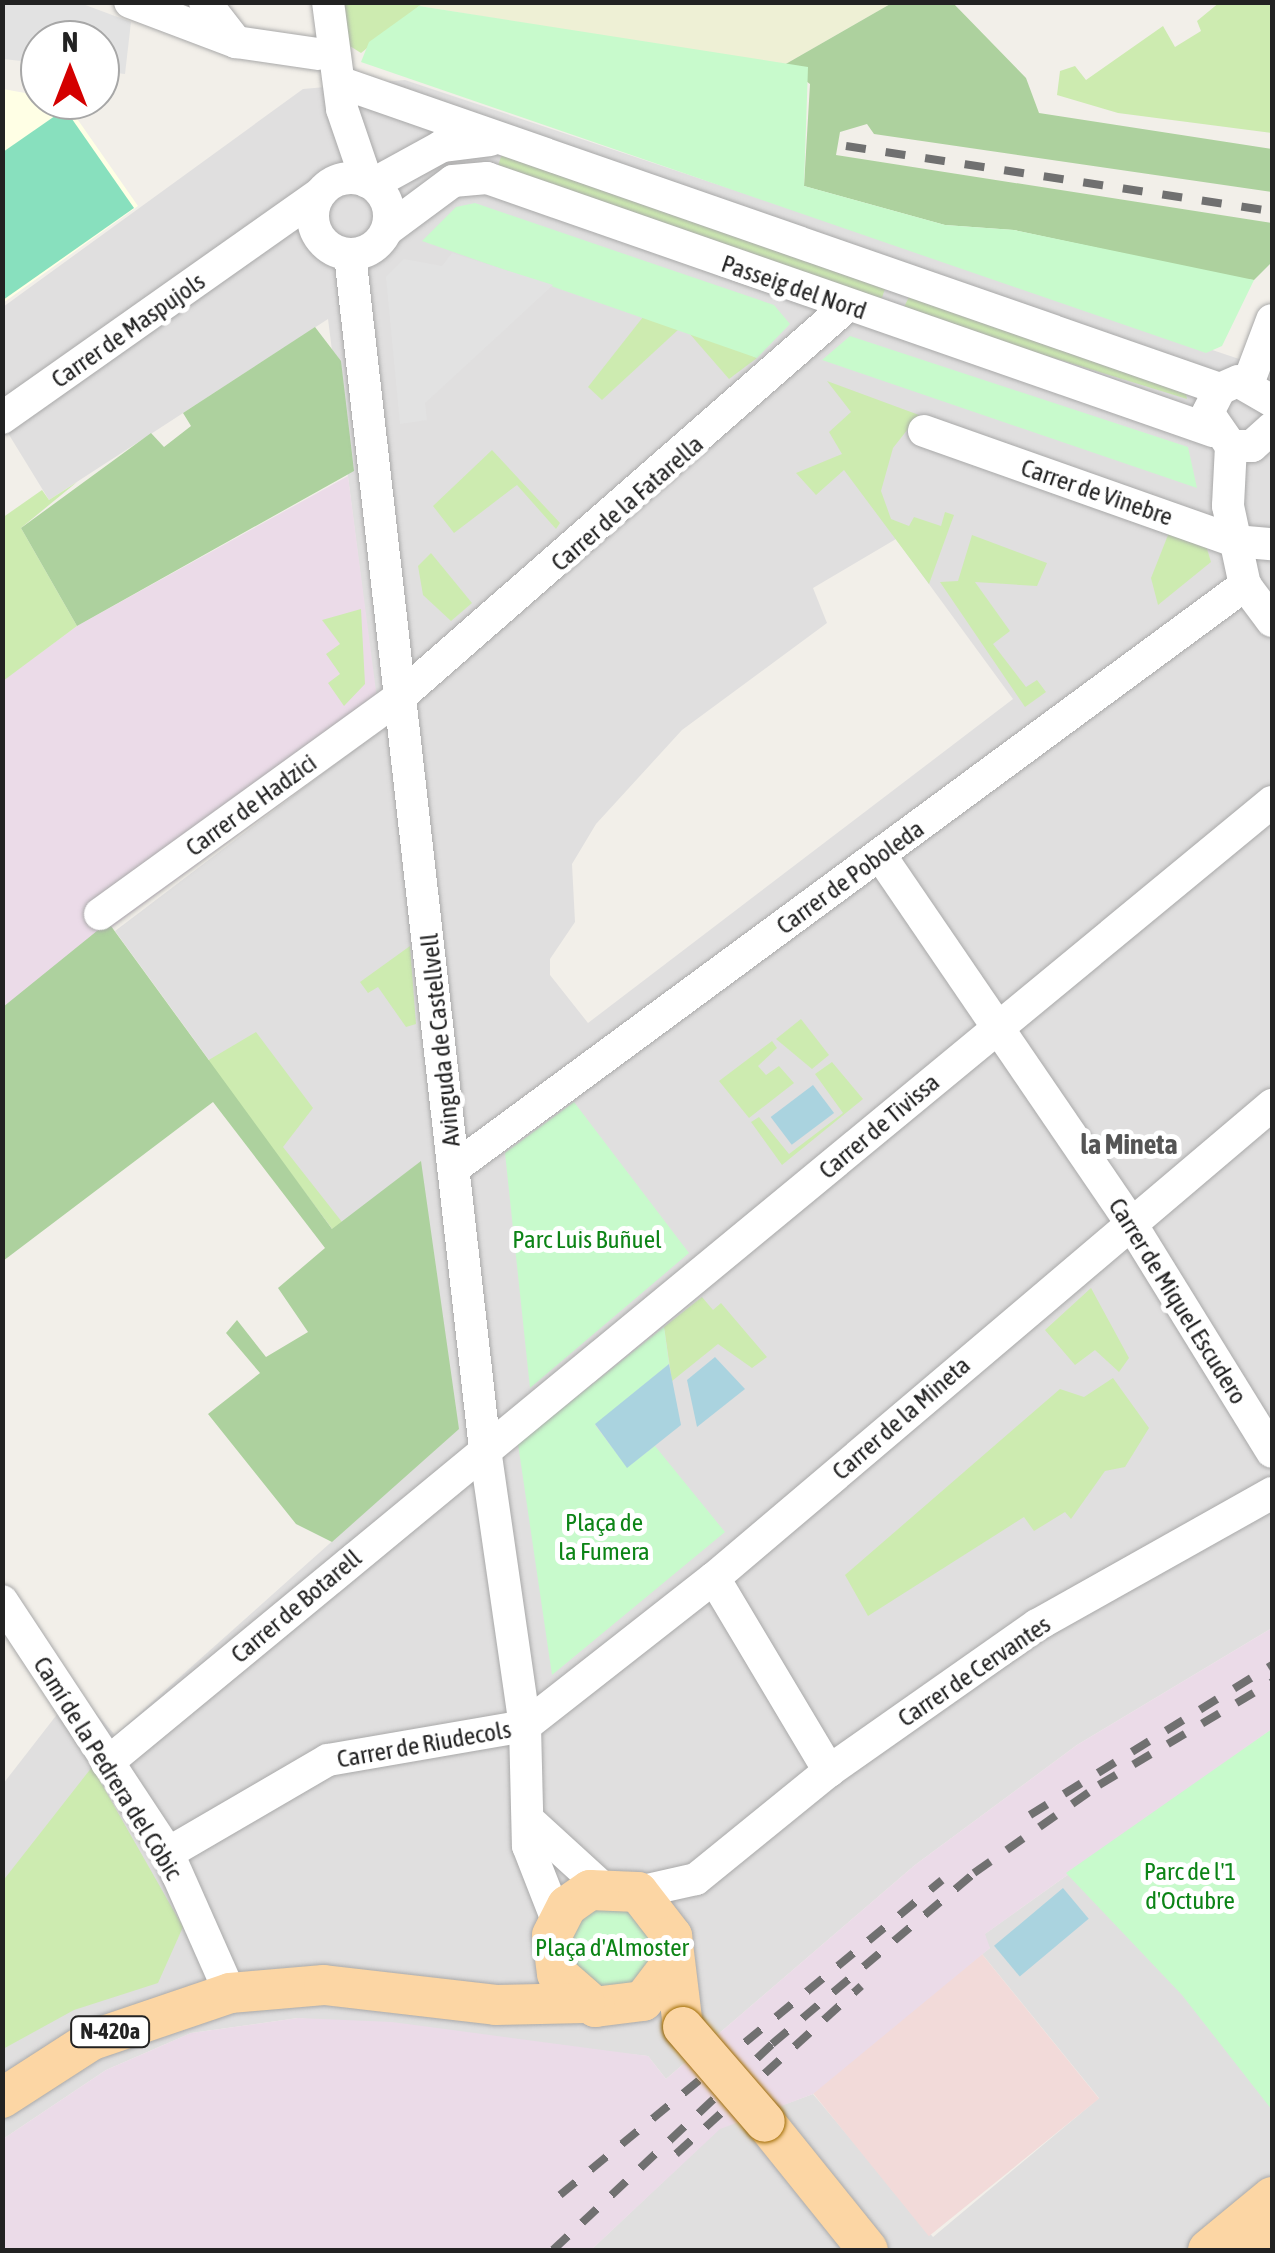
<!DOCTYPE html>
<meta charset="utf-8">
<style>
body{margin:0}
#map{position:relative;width:1275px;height:2253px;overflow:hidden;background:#f2efe9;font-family:"Asap Condensed",sans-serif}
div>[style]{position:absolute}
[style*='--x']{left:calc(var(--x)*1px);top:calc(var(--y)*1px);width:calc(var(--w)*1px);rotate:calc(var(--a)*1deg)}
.residential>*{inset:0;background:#e0dfdf}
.commercial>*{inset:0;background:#f2dad9;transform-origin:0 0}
.industrial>*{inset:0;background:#ebdbe8}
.education>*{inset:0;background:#ffffe5}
.farmland>*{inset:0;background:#eef0d5}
.grass>*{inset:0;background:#cdebb0;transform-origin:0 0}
.forest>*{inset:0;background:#add19e}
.park>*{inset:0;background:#c8facc}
.round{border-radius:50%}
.pitch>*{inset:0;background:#88e0be}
.parking>*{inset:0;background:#e2e2e2}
.water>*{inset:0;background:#aad3df;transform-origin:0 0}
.roads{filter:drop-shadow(0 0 2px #a9a9a9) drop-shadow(0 0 2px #a9a9a9)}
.minor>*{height:32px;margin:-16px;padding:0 16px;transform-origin:16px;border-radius:16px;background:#fff}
.minor>.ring{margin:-16px;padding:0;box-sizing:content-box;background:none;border:32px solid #fff;border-radius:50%}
.major>*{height:40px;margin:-20px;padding:0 20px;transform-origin:20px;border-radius:20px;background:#fcd6a4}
.rail>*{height:8px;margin-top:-4px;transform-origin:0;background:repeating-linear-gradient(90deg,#707070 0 20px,transparent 0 40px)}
.bridges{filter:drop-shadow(0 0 2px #a06b00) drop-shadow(0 0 2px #a06b00)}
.major-bridge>*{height:40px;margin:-20px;padding:0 20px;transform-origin:20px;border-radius:20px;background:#fcd6a4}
span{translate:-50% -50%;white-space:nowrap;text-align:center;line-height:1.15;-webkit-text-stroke:10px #fff;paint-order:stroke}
.shield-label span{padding:2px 8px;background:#fff;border:2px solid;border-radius:8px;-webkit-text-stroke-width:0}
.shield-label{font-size:22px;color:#222;font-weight:700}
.street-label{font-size:25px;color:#222}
.park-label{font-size:25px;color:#0c8416}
.neighbourhood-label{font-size:28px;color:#555;font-weight:700}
.frame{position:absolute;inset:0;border:5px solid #222;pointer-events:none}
.north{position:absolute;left:20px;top:20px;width:100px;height:100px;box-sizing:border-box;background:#fff;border:2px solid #a7a7a7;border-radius:50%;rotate:0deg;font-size:28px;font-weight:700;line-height:40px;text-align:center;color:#222}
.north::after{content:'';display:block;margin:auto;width:35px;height:45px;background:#d40000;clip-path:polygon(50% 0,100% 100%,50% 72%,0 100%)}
</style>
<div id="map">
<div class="residential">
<div style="clip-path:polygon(evenodd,405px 80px,1272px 370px,1272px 1628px,1077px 1745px,915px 1865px,666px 2079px,648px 2056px,298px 2018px,191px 2033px,106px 2070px,3px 2139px,3px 1784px,76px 1690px,115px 1735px,458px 1429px,420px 1162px,333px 1230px,115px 931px,380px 730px,328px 319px,49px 500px,3px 425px,3px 307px,303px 89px,405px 80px,896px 539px,1013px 699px,588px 1023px,550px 975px,550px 959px,575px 922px,572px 864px,596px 824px,682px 730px,827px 623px,813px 588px,896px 539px)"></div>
<div style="clip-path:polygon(1272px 1729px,1272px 2250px,591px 2250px,720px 2128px,813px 2094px,933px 2237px,1099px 2098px,982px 1954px,990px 1948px,982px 1936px)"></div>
</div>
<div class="commercial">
<div style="left:982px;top:1954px;width:186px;height:219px;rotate:51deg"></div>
</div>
<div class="industrial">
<div style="clip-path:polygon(348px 476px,381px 730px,3px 1007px,2px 681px,77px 626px)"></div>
<div style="clip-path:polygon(1272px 1628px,1272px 1729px,985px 1934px,990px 1948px,813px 2094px,720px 2129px,591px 2250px,3px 2250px,3px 2139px,106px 2070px,191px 2033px,298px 2018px,392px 2022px,648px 2056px,666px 2079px,915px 1865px,1077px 1745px)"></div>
</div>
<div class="education">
<div style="clip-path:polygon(3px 89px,64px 100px,138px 206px,3px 303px)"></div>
</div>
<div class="farmland">
<div style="clip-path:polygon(892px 3px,784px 65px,419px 6px,423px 2px)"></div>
</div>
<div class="grass">
<div style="clip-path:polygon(1220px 2px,1272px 3px,1272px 133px,1118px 113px,1057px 95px,1060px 71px,1075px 66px,1086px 80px,1163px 26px,1175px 47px,1201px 31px,1197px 21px)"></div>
<div style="clip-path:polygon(340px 3px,423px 3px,361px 53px,345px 43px)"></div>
<div style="left:502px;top:154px;width:406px;height:18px;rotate:19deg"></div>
<div style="clip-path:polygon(910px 295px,1186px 394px,1187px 399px,902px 311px)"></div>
<div style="clip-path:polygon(643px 317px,679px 329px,602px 400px,588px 387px)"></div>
<div style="clip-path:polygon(689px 333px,707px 335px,757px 358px,729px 379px)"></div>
<div style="clip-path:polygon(827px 381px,919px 415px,893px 448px,881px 491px,891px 519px,909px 526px,914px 517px,941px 526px,945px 512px,954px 515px,929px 584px,844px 470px,816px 495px,796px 473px,842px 454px,829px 432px,851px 412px)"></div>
<div style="clip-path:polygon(492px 450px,560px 523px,556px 529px,517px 485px,454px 533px,433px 506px)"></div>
<div style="clip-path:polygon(77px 482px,21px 528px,77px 626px,3px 681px,2px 518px,42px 490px,49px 500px)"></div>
<div style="clip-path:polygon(1170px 530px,1205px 542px,1211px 562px,1158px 605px,1151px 578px)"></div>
<div style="clip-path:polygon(972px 535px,1047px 563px,1037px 586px,975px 582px,1010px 631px,993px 644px,1026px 687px,1037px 680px,1046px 692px,1025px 707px,940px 582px,958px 581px)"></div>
<div style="clip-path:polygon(431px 553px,472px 603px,451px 621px,423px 595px,418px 566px)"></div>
<div style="clip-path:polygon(361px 609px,365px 684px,344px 706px,328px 683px,340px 674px,326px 654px,340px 644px,322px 620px)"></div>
<div style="clip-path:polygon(410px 946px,416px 1024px,406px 1027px,378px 987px,368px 993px,360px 982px)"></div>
<div style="clip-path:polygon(801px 1019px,829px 1055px,812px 1069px,776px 1039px)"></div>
<div style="clip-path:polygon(256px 1032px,313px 1108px,283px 1147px,342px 1222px,333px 1230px,207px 1061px)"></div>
<div style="clip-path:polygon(772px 1041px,777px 1048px,758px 1066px,766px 1075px,779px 1066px,794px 1083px,749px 1118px,719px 1081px)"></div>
<div style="clip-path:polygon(832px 1062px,863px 1099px,782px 1165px,751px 1122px,759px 1117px,789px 1154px,843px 1113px,815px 1074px)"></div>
<div style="clip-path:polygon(1091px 1288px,1129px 1358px,1119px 1372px,1095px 1350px,1075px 1365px,1045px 1330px)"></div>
<div style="clip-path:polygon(702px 1297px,713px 1310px,721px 1303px,767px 1357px,752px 1368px,718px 1344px,672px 1381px,664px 1327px)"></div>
<div style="clip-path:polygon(1113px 1378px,1149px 1428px,1125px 1467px,1105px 1471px,1071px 1519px,1065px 1512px,1034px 1531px,1024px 1517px,868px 1616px,845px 1575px,1060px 1389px,1084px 1397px)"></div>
<div style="clip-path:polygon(92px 1767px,183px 1927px,158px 1983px,74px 2010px,3px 2049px,2px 1882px)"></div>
</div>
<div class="forest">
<div style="clip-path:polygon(892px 3px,953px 3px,1026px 78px,1039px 113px,1272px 149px,1272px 192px,874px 134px,867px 124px,840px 132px,836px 155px,1272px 223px,1272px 262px,1254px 280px,1237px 278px,1014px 230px,945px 225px,804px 186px,810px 84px,784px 65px)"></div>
<div style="clip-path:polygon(315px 327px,341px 361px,354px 471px,77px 626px,21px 528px,151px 433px,164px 447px,191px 426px,183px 413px)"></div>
<div style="clip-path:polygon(108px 922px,332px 1229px,421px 1161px,459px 1429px,332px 1542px,296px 1524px,208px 1414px,260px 1373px,226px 1333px,237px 1320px,266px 1357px,308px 1332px,278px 1288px,325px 1248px,213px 1102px,3px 1261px,3px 1007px)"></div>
</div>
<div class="park">
<div style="clip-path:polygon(419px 6px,808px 67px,804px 186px,945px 225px,1014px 230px,1254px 280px,1222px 346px,1206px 353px,361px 62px,369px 42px)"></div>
<div style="clip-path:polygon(475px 203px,774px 305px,790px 324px,757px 358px,422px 241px,456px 207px)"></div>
<div style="clip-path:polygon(850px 336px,1188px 447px,1197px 488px,822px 360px)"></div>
<div style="clip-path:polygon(574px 1102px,689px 1253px,530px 1388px,505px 1153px)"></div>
<div style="clip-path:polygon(664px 1327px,669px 1364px,595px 1425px,627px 1467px,655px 1446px,725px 1532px,552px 1675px,518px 1444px)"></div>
<div style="clip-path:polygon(1272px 1729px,1272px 2110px,1182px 1995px,1066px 1873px)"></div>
<div class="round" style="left:570px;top:1905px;width:84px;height:84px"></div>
</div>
<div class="pitch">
<div style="clip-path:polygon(65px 109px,134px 208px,3px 300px,3px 152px)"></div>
</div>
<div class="parking">
<div style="clip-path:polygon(3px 2px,80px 3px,131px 22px,125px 74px,100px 71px,100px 40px,40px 40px,40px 63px,3px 59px)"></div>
<div style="clip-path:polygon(452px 253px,553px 285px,425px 403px,427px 420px,400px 424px,386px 277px,404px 259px,442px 266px)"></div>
</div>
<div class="water">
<div style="left:813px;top:1085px;width:35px;height:53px;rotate:53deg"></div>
<div style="clip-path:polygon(715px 1357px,745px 1389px,697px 1427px,687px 1380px)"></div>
<div style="clip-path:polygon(669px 1364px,681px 1425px,627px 1468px,595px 1424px)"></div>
<div style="left:1063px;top:1888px;width:40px;height:90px;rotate:50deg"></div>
</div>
<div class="roads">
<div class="minor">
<div style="--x:130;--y:2;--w:113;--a:20.7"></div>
<div style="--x:205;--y:2;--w:51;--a:52.2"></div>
<div style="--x:236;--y:42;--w:83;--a:8.3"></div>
<div style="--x:328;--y:2;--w:108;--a:82.5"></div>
<div style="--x:342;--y:109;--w:77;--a:71.1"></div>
<div style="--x:339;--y:82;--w:933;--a:19.21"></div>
<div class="ring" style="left:313px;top:178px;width:44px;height:44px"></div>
<div style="--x:373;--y:184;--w:79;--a:-28.8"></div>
<div style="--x:442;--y:146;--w:48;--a:-7.1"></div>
<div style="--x:387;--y:230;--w:82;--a:-36.6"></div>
<div style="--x:453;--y:181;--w:34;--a:-5"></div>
<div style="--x:487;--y:178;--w:769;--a:19.21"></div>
<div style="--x:350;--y:255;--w:1202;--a:83.55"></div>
<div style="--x:485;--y:1449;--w:280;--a:81.8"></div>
<div style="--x:525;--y:1726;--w:120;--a:88.6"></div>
<div style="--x:528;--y:1846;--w:79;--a:68.6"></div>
<div style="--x:1249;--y:381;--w:65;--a:-69.3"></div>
<div style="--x:1272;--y:401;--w:39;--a:-150"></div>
<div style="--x:1238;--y:381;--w:20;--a:156"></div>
<div style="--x:1220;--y:389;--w:27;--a:117"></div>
<div style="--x:1208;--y:413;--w:40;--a:55.1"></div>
<div style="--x:1231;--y:446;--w:21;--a:0"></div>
<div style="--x:1252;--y:446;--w:27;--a:-42"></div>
<div style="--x:2;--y:418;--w:385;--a:-35.2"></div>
<div style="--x:924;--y:431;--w:330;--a:19.5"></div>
<div style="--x:1235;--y:541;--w:37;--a:5"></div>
<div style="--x:1231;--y:446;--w:60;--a:92.9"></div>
<div style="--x:1228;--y:506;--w:81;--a:77.9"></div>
<div style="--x:1245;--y:585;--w:45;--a:53.1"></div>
<div style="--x:880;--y:855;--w:444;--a:55.7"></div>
<div style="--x:1130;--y:1222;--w:270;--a:58.3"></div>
<div style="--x:100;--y:914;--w:373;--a:-35.9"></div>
<div style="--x:402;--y:695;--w:591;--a:-41.16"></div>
<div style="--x:454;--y:1168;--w:983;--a:-36.39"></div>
<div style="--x:714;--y:1578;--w:225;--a:59.2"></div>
<div style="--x:2;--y:1601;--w:302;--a:56.6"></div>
<div style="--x:168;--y:1853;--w:153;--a:66.1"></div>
<div style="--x:525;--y:1726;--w:240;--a:-38.1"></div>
<div style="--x:714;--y:1578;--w:732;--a:-40.29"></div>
<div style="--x:107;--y:1763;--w:1510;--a:-39.52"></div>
<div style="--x:534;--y:1825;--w:93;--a:42.4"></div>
<div style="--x:168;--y:1853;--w:185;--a:-30.2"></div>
<div style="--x:328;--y:1760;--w:200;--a:-9.8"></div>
<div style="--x:638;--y:1892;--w:59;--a:-12.6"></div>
<div style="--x:696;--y:1879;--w:171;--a:-39.1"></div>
<div style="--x:829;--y:1771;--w:254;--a:-35.1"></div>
<div style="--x:1037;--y:1625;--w:270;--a:-29.3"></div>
</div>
<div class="major">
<div style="--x:671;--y:1964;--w:46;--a:127.1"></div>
<div style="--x:643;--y:2001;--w:48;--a:172.9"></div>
<div style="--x:595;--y:2007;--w:50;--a:-139"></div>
<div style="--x:557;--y:1974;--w:39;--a:-97"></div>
<div style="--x:552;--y:1935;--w:33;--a:-63"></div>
<div style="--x:567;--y:1906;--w:28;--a:-35"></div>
<div style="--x:590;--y:1890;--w:48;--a:2.4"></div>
<div style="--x:638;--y:1892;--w:56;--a:52.3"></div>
<div style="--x:672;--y:1936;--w:92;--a:83.1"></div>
<div style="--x:2;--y:2098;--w:107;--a:-32.8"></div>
<div style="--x:92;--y:2040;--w:146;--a:-18.8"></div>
<div style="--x:230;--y:1993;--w:94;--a:-4.9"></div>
<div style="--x:324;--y:1985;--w:173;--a:6.6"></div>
<div style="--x:496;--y:2005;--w:89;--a:-1.3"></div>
<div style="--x:765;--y:2122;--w:164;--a:51.2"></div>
<div style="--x:1208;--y:2250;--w:83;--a:-39.6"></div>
<div style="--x:1255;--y:2250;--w:22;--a:-39"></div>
</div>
</div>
<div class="rail">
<div style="--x:846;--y:146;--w:431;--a:8.7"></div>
<div style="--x:1030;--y:1815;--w:285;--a:-31.8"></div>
<div style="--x:676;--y:2154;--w:250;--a:-42.2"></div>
<div style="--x:560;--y:2195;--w:495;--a:-39.5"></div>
<div style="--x:553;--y:2250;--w:301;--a:-43.2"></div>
<div style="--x:772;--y:2044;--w:265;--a:-40.2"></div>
<div style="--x:974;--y:1873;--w:153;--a:-35.1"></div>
<div style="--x:1099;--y:1785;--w:201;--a:-30.8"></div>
</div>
<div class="bridges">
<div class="major-bridge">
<div style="--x:683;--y:2027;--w:125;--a:49.2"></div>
</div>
</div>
<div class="shield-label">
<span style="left:110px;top:2032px">N-420a</span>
</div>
<div class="street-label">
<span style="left:794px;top:287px;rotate:19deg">Passeig del Nord</span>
<span style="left:128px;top:330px;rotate:-35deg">Carrer de Maspujols</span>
<span style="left:1097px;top:492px;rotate:19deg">Carrer de Vinebre</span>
<span style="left:627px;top:503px;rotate:-41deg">Carrer de la Fatarella</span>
<span style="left:251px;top:805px;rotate:-36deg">Carrer de Hadzici</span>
<span style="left:850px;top:877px;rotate:-36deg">Carrer de Poboleda</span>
<span style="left:440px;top:1040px;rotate:-96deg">Avinguda de Castellvell</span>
<span style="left:879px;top:1126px;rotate:-40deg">Carrer de Tivissa</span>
<span style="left:1178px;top:1301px;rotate:58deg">Carrer de Miquel Escudero</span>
<span style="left:901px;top:1418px;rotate:-41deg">Carrer de la Mineta</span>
<span style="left:296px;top:1606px;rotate:-40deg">Carrer de Botarell</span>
<span style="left:974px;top:1671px;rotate:-34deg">Carrer de Cervantes</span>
<span style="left:424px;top:1744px;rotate:-10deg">Carrer de Riudecols</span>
<span style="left:108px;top:1768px;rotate:58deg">Camí de la Pedrera del Còbic</span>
</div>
<div class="park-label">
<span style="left:587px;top:1239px">Parc Luis Buñuel</span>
<span style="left:604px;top:1537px">Plaça de<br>la Fumera</span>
<span style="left:1190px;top:1886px">Parc de l'1<br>d'Octubre</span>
<span style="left:612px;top:1947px">Plaça d'Almoster</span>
</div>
<div class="neighbourhood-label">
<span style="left:1129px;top:1144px">la Mineta</span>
</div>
<div class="frame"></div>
<div class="north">N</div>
</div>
